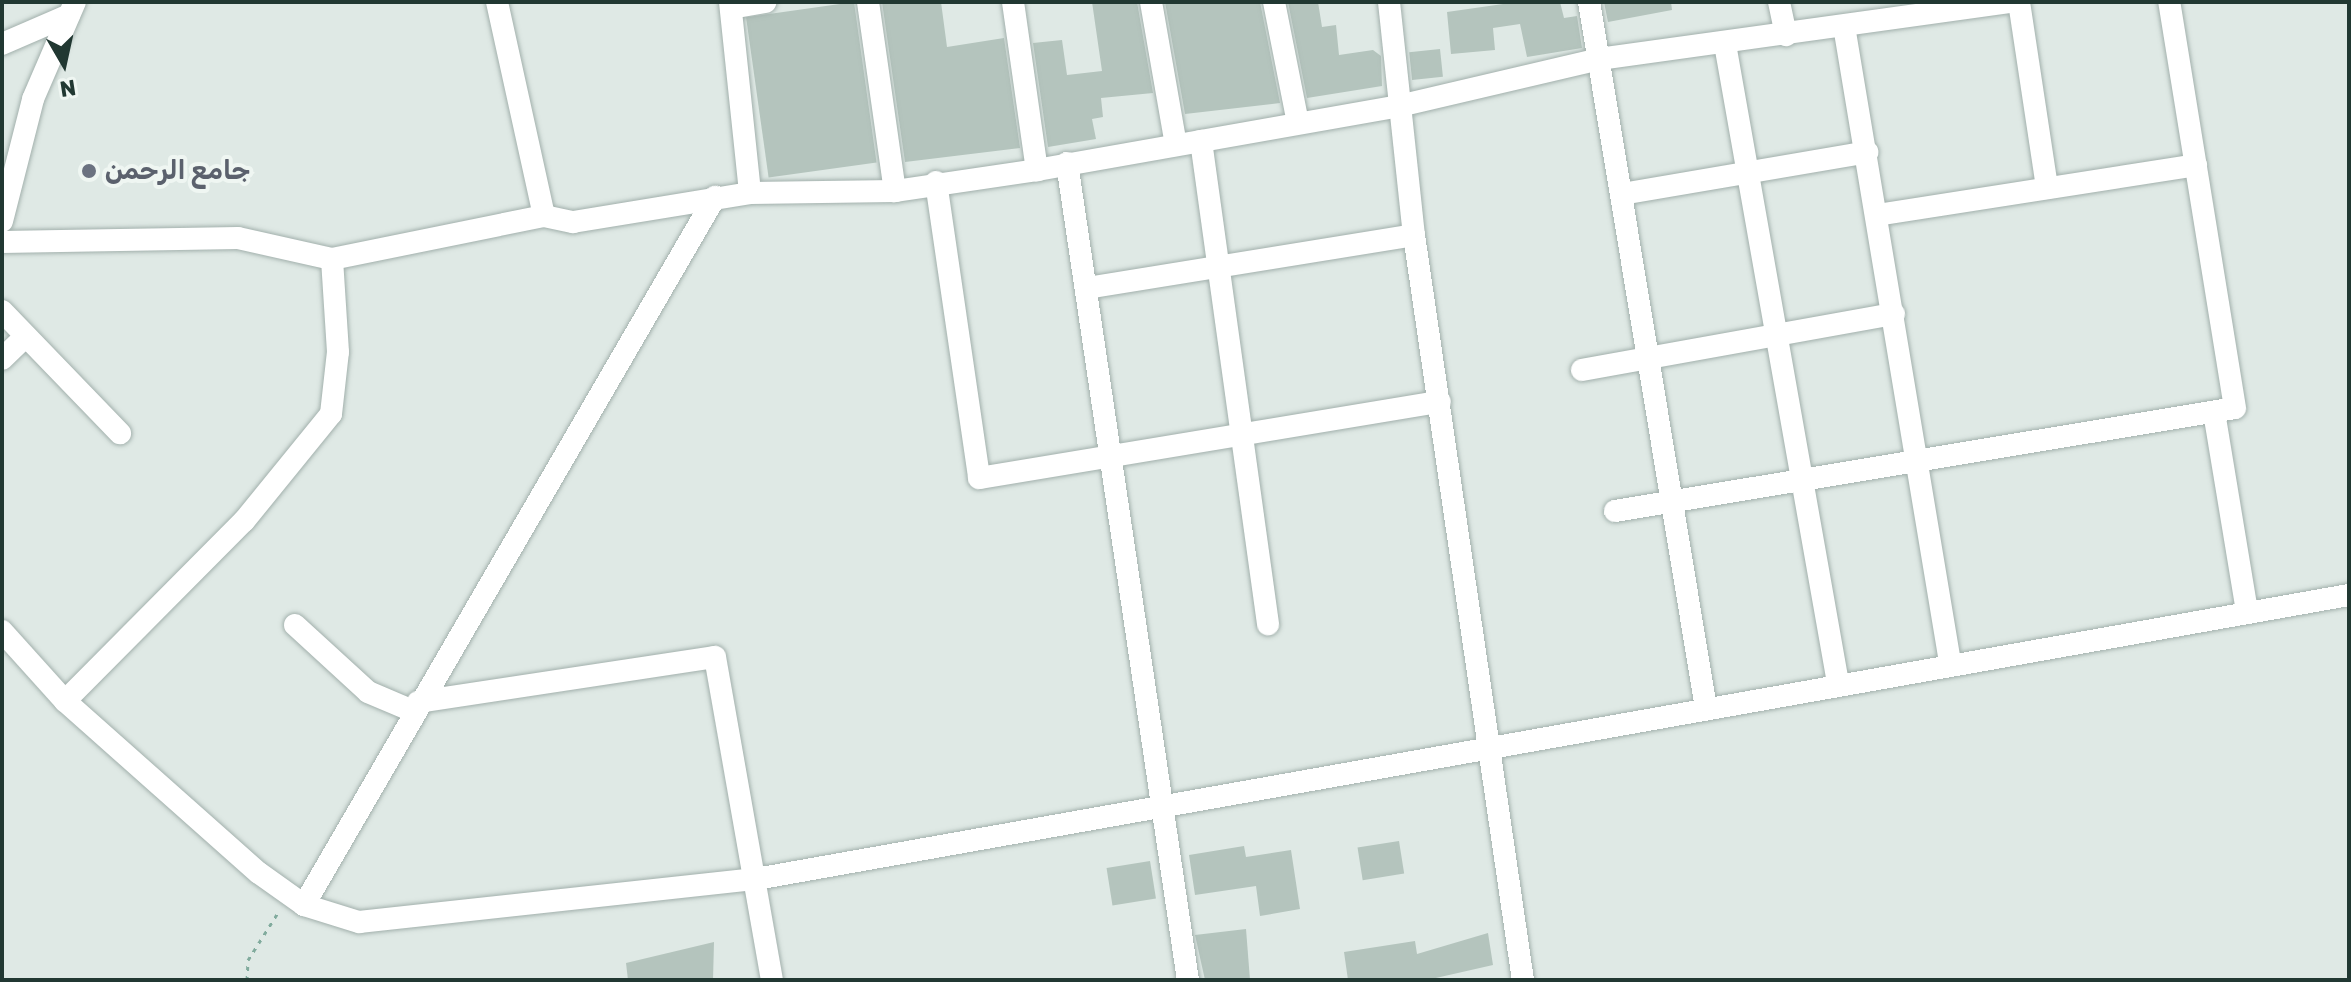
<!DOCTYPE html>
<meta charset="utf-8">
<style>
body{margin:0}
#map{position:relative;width:2351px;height:982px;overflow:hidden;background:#dfe9e5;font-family:Rubik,"Noto Naskh Arabic",sans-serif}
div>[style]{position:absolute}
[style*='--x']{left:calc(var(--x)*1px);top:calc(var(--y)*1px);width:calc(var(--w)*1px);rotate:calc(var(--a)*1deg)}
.building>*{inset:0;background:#b4c4bd;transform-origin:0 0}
.path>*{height:3px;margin-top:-1.5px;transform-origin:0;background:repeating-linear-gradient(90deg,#81ab9d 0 4px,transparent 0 10px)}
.roads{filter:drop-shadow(0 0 2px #a2b0ac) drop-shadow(0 0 2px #a2b0ac)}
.minor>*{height:22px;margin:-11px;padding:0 11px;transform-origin:11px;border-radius:11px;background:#fff}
.dots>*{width:22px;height:22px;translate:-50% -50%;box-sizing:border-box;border:4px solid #eff6f2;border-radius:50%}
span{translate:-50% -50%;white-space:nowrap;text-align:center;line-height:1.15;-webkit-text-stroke:8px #eff6f2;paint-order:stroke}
.worship-label{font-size:26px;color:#5b616d;font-weight:700}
.left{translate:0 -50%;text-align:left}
.frame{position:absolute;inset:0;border:4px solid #213832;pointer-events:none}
.north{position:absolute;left:24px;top:24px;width:80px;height:80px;-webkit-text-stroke:6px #eff6f2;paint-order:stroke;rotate:171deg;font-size:22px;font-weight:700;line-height:32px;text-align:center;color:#213832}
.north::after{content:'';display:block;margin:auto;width:28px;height:36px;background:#213832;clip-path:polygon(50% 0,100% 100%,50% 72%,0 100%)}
</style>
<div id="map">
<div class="building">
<div style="left:854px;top:2px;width:162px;height:109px;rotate:82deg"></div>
<div style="clip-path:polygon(882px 2px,941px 2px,947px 47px,1004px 38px,1020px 148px,905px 162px)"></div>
<div style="clip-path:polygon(1092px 2px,1137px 2px,1153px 93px,1101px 98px,1103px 117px,1092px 119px,1096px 139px,1048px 147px,1033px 43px,1062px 40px,1067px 75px,1102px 71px)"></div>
<div style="clip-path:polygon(1165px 2px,1260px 2px,1280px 103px,1185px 114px)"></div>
<div style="clip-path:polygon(1288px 2px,1318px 2px,1322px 27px,1336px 25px,1339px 55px,1373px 50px,1381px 56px,1382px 86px,1307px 98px)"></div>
<div style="clip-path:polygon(1517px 2px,1560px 2px,1564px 18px,1577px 16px,1582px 48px,1527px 57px,1520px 24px,1493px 28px,1495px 50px,1451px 54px,1447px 12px)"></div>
<div style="clip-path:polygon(1604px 2px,1671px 2px,1672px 10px,1608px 22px)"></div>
<div style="left:1440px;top:49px;width:28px;height:31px;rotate:84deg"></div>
<div style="left:1399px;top:841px;width:33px;height:42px;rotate:81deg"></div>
<div style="clip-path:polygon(1244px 846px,1246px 857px,1291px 850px,1300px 909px,1260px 916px,1256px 886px,1195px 895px,1189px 855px)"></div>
<div style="left:1150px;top:861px;width:38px;height:44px;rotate:81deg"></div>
<div style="clip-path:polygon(1246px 929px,1250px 980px,1205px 980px,1195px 935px)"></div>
<div style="clip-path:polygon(1488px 933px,1493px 965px,1427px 980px,1348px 980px,1344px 952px,1415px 941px,1417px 954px)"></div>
<div style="clip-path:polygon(714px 942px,713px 980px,628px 980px,626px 963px)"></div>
</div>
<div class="path">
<div style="--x:247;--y:980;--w:20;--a:-87"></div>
<div style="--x:248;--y:960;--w:58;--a:-57.7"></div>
</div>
<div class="roads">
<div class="minor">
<div style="--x:497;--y:2;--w:219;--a:77.6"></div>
<div style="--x:544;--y:216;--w:30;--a:12"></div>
<div style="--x:573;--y:222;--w:179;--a:-9.3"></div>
<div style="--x:750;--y:193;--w:145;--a:-0.8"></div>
<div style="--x:895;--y:191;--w:144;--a:-8.4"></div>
<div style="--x:1037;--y:170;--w:368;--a:-10"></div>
<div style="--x:1399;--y:106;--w:205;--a:-13.2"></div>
<div style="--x:1599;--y:59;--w:414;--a:-7.9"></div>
<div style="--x:730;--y:2;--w:192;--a:84"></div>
<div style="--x:868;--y:2;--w:191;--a:81.9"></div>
<div style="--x:1013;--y:2;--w:170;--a:81.9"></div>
<div style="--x:1151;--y:2;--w:145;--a:80.1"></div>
<div style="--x:1274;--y:2;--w:123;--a:78.8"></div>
<div style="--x:1389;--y:2;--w:234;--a:83.9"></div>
<div style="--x:1414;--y:235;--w:753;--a:81.68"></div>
<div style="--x:1589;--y:2;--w:716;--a:80.59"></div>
<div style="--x:1779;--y:2;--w:34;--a:78"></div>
<div style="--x:2019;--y:2;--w:188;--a:81.4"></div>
<div style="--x:731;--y:8;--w:35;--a:-10"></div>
<div style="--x:1844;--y:26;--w:645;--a:80.54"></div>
<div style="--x:2;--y:44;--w:73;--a:-23.4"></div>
<div style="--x:1725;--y:44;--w:649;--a:79.97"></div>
<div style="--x:1201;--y:141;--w:488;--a:82.1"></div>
<div style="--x:1067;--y:163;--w:826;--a:81.58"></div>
<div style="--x:936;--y:182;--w:299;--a:81.7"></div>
<div style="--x:979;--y:478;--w:467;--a:-9.4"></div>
<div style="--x:1622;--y:194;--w:249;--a:-9.7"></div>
<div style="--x:1877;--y:215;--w:323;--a:-8.9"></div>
<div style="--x:2;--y:221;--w:126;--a:-75.7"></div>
<div style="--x:33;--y:99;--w:106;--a:-66.6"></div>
<div style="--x:2;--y:242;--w:236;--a:-1"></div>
<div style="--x:238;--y:238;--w:96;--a:12.6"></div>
<div style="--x:332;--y:259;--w:216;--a:-11.5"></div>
<div style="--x:1087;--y:288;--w:331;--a:-9.2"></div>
<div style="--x:2;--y:311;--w:170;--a:46"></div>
<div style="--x:2;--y:359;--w:33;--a:-44"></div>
<div style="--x:1582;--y:370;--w:317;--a:-10.2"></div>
<div style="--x:2214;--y:412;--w:203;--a:80.6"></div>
<div style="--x:1615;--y:511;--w:628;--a:-9.43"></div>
<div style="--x:2235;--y:408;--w:411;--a:-99.2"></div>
<div style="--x:295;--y:625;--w:99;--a:42.5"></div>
<div style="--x:368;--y:692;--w:49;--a:22.9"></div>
<div style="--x:2;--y:631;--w:94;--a:48"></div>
<div style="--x:65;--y:701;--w:259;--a:41.6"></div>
<div style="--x:259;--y:873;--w:55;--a:35.4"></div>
<div style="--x:304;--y:905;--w:58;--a:17.2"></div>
<div style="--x:359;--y:922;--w:399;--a:-6.2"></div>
<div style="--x:756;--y:879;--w:1618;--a:-10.11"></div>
<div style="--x:65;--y:701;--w:254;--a:-45.2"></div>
<div style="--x:244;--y:521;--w:138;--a:-50.9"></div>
<div style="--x:331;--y:414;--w:62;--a:-83.6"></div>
<div style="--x:338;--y:352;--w:93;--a:-93.7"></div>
<div style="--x:418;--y:702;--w:300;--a:-8.6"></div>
<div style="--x:715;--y:657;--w:328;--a:80"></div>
<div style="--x:304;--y:905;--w:819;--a:-59.86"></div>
</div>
</div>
<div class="dots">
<div style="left:89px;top:171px;background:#6b7280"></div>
</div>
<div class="worship-label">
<span class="left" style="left:105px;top:171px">جامع الرحمن</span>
</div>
<div class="frame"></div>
<div class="north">N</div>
</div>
